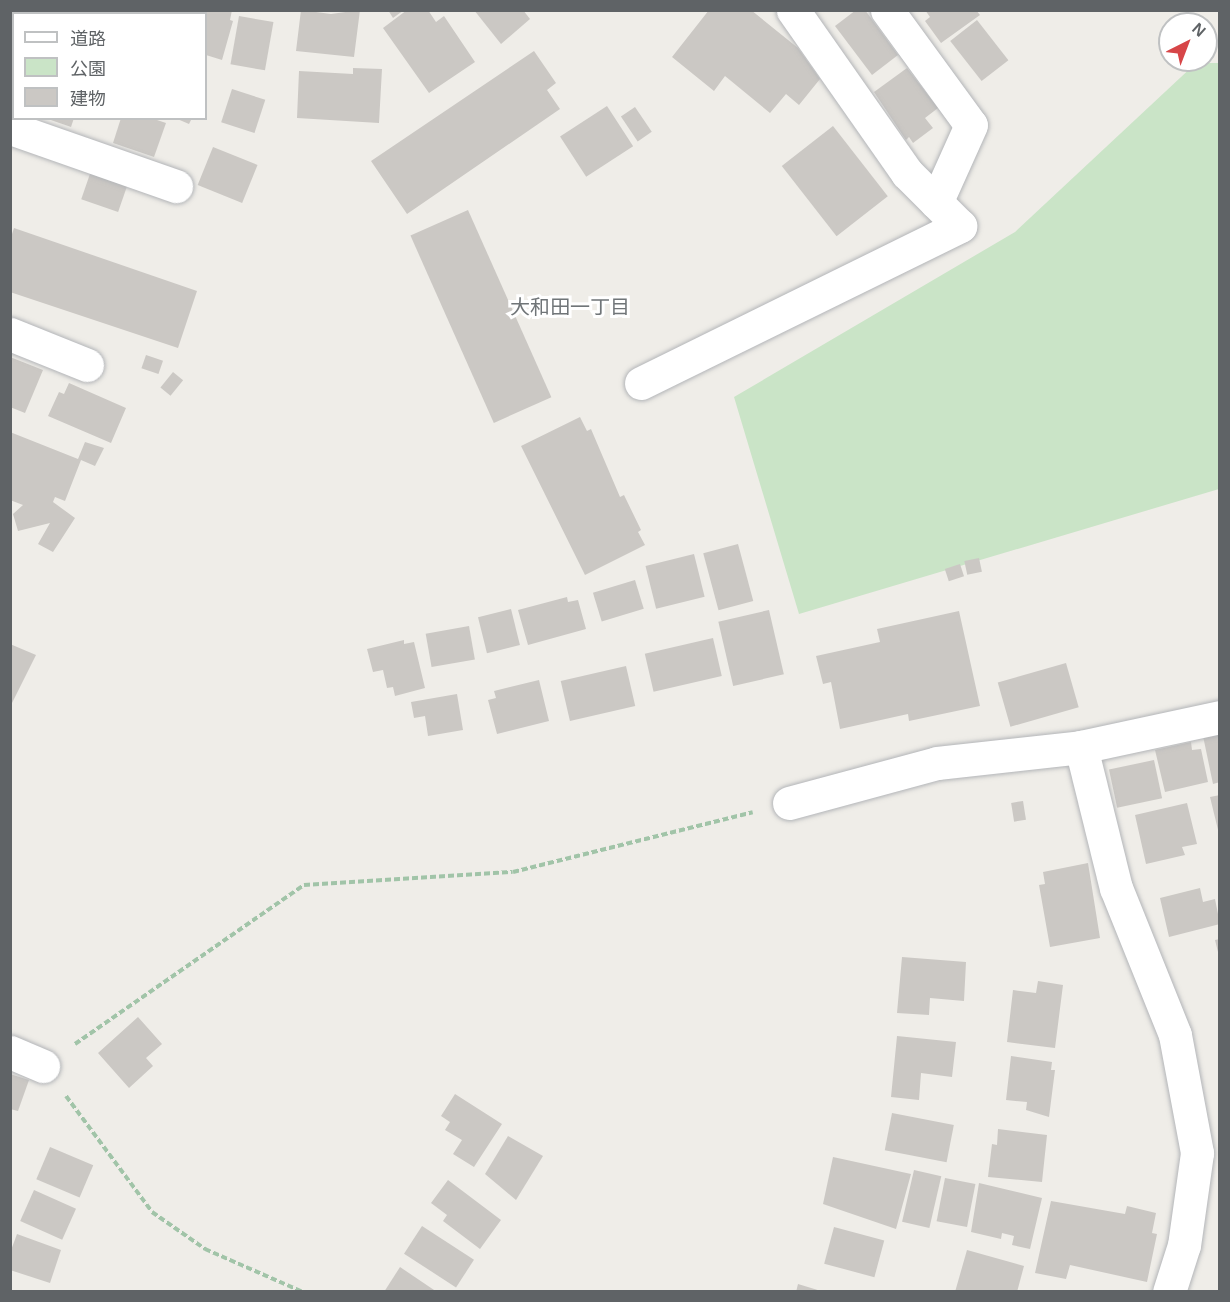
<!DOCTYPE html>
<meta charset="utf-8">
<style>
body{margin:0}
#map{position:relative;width:1230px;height:1302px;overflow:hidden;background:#efede8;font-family:Arial,"Noto Sans JP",sans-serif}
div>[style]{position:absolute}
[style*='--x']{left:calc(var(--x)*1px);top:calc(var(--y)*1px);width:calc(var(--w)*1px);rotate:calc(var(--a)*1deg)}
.green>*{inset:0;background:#cae4c7}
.building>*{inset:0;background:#cbc8c4;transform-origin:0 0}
.path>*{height:4px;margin-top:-2px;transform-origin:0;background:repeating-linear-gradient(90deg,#a1c4a8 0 6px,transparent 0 9px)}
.roads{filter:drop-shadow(0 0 2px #b3b5b8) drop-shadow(0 0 2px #b3b5b8)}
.minor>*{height:33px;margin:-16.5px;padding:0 16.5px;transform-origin:16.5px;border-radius:16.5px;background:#fff}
span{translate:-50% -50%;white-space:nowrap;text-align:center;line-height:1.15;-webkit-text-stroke:6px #fff;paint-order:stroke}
.neighbourhood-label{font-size:20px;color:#707578}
.frame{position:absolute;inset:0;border:12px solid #5f6366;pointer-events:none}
.legend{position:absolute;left:12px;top:12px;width:195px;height:108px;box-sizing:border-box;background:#fff;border:2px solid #bfc1c2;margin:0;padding:8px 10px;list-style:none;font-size:18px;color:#5f6366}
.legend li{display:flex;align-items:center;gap:12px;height:30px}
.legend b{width:30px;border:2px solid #bfc1c2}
.north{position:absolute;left:1158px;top:12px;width:60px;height:60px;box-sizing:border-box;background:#fff;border:2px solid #bfc1c2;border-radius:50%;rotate:42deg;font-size:16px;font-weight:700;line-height:24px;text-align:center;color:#5f6366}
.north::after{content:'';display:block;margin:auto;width:21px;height:27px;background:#d74648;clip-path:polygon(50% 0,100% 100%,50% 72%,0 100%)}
</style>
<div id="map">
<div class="green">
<div style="clip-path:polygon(1196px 63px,1219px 63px,1219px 489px,799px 614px,734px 397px,1015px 232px)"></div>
</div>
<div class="building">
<div style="clip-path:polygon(10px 10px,16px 10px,11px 26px,10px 26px)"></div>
<div style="clip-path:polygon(57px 10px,77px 10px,76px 14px)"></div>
<div style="clip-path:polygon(97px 10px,137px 10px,96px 14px)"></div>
<div style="clip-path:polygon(146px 10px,190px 10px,145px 14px)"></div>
<div style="clip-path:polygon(196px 10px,232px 10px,230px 20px,233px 21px,222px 60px,206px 55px,206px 14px,195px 14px)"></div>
<div style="clip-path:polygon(301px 10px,331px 14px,360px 10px,354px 57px,296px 51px)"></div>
<div style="clip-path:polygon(388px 10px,404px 10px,393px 18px)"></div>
<div style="clip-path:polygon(407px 10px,428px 10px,436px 22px,444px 16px,475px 62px,429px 93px,383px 28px)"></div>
<div style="clip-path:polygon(474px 10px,523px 10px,530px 19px,501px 44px)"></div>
<div style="clip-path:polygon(709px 10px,751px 10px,798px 48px,820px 79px,799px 105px,786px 94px,770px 113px,725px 76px,714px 91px,672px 57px)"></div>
<div style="clip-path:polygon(856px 10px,865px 10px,898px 55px,872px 75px,835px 26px)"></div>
<div style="clip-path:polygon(925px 10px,976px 10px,980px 15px,941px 43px,925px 21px,930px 17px)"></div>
<div style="left:239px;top:16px;width:35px;height:49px;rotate:10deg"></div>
<div style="left:977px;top:20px;width:51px;height:34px;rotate:52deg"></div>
<div style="clip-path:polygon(12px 32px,14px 99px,11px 107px,10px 36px)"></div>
<div style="clip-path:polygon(534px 51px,556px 83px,547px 90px,560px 109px,407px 214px,371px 161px)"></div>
<div style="clip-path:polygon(353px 68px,382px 69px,379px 123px,297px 118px,299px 71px,353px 74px)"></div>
<div style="clip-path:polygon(907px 68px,938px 108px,925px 118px,933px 128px,913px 143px,909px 137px,906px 140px,874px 92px)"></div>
<div style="left:232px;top:89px;width:35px;height:35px;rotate:18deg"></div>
<div style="left:607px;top:106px;width:48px;height:56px;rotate:57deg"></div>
<div style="left:635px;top:107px;width:30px;height:17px;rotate:56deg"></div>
<div style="clip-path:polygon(45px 118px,74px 118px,71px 127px)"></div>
<div style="clip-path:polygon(121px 118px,151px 118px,166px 123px,154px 157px,113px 143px)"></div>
<div style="clip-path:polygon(175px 118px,192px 118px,189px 124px)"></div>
<div style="left:833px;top:126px;width:89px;height:65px;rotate:52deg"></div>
<div style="left:213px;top:147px;width:48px;height:41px;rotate:22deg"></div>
<div style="left:91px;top:171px;width:39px;height:30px;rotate:19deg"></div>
<div style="left:468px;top:210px;width:205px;height:63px;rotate:66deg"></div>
<div style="clip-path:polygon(14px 228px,197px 291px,178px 348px,10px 292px,10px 240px)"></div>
<div style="left:146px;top:355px;width:18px;height:14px;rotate:19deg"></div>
<div style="clip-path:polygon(10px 357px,43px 370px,25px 413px,10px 407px)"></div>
<div style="left:173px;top:372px;width:13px;height:20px;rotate:39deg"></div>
<div style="clip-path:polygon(69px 383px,126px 408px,111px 443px,48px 416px,59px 392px,64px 394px)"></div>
<div style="clip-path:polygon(580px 417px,587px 431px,591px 429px,620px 497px,624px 495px,641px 530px,638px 532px,645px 545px,585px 575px,521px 446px)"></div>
<div style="clip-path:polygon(10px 432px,78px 459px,85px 442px,104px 448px,95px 466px,81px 460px,65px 501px,55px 497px,53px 502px,75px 518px,53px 552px,38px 544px,50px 523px,18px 531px,13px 514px,23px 505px,10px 500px)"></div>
<div style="left:738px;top:544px;width:59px;height:36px;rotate:75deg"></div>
<div style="left:694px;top:554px;width:44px;height:50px;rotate:76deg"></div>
<div style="left:979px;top:558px;width:14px;height:15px;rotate:78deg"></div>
<div style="left:960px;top:564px;width:13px;height:16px;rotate:72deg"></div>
<div style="left:635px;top:580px;width:30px;height:44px;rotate:73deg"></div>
<div style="clip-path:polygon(567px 597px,568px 602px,578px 600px,586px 629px,528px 645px,518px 610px)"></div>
<div style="left:511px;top:609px;width:37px;height:34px;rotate:76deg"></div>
<div style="left:769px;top:610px;width:66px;height:52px;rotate:77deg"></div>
<div style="clip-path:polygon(959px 611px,980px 706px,909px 721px,908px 714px,840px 729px,831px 682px,823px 684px,816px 656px,880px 642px,877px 629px)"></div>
<div style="left:469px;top:626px;width:34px;height:44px;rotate:80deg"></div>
<div style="left:713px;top:638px;width:39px;height:70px;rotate:77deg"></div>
<div style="clip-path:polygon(404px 640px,404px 644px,414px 642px,425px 688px,395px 696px,393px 687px,387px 688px,383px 670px,373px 672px,367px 649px)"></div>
<div style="clip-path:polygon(10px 644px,36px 655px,10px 707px)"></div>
<div style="left:1066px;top:663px;width:46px;height:71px;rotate:74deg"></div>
<div style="left:626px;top:666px;width:41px;height:67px;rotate:77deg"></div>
<div style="clip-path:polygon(539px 680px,549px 721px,497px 734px,488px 700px,496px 698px,494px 691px)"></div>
<div style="clip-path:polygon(457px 694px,463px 730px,428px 736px,425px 716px,414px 718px,411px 702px)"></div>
<div style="clip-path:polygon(1220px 732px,1220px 782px,1213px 784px,1203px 736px)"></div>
<div style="clip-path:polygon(1191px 742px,1192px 750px,1201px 749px,1208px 782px,1165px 792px,1155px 750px)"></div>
<div style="left:1154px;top:760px;width:39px;height:46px;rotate:78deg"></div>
<div style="clip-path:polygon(1220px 795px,1220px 833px,1219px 834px,1210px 797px)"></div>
<div style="left:1023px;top:801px;width:19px;height:12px;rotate:81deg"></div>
<div style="clip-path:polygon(1187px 803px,1197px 844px,1182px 847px,1185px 855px,1146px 864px,1135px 815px)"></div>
<div style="clip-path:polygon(1088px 863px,1100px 938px,1050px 947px,1039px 885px,1045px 884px,1043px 872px)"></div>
<div style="clip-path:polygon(1200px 888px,1203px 902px,1215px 899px,1220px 924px,1169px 937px,1160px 898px)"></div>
<div style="clip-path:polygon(1220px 939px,1220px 956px,1219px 956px,1215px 940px)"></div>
<div style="clip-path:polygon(902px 957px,966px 962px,964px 1001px,930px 998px,929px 1015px,897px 1013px)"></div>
<div style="clip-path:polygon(1038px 981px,1063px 985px,1055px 1048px,1007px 1042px,1013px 990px,1036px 993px)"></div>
<div style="clip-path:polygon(138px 1017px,162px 1044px,146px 1058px,153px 1066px,129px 1088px,98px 1053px)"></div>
<div style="clip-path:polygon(897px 1036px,956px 1042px,952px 1077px,921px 1073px,919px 1100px,891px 1097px)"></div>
<div style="clip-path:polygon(1011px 1056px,1052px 1062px,1051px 1070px,1055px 1070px,1049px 1117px,1026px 1110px,1027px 1102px,1006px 1100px)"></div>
<div style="clip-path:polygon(10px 1074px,29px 1080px,18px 1111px,10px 1109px)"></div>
<div style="clip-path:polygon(455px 1094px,502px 1124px,474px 1167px,453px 1154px,462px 1140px,445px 1130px,450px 1122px,441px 1116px)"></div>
<div style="left:892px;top:1113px;width:63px;height:38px;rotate:11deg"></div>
<div style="clip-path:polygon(998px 1129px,1047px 1135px,1042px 1182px,988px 1177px,992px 1144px,997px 1145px)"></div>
<div style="clip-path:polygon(508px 1136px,543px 1156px,516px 1200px,485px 1174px)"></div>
<div style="left:50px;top:1147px;width:47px;height:35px;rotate:23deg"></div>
<div style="clip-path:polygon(833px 1157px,911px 1174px,896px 1229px,823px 1204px)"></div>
<div style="left:914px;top:1170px;width:28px;height:53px;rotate:13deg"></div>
<div style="left:945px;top:1178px;width:31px;height:44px;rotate:11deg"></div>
<div style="clip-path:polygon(448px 1180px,501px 1220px,480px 1249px,443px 1221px,447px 1215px,431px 1203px)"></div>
<div style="clip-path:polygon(979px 1183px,1042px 1198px,1030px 1249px,1012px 1245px,1014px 1236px,1002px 1233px,1001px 1239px,971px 1232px)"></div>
<div style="left:34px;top:1190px;width:46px;height:34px;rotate:24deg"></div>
<div style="clip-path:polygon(1051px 1201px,1125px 1214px,1127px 1206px,1156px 1213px,1152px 1233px,1157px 1234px,1147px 1282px,1070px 1265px,1066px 1279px,1035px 1273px)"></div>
<div style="left:422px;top:1226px;width:62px;height:33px;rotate:33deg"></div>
<div style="left:834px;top:1227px;width:52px;height:38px;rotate:15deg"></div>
<div style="clip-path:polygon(17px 1234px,61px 1250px,50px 1283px,10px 1270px,10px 1253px)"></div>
<div style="clip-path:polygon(967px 1250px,1024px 1266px,1017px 1292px,955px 1292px)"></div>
<div style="clip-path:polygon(400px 1267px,437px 1292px,384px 1292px)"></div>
<div style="clip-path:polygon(798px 1284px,821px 1291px,821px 1292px,796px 1292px)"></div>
</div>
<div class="path">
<div style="--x:75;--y:1044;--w:279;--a:-34.8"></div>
<div style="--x:304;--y:885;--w:209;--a:-3.6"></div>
<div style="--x:513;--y:872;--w:247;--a:-14"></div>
<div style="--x:66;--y:1096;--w:144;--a:53.4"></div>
<div style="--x:152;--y:1212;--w:65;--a:34.9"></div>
<div style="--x:205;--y:1249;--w:107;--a:23.7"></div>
</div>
<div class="roads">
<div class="minor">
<div style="--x:887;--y:10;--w:142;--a:53.9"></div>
<div style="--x:971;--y:125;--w:85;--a:114.2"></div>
<div style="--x:10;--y:128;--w:176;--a:19.3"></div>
<div style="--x:10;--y:334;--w:83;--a:21.9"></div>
<div style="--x:641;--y:383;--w:356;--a:-26.2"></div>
<div style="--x:960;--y:226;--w:75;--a:-135"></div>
<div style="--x:907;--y:173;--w:199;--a:-125"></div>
<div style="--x:1081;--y:747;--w:145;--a:76.1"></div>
<div style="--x:1116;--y:888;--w:158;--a:68.1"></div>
<div style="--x:1175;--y:1035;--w:120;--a:79.4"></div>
<div style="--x:1197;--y:1153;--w:93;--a:98"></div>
<div style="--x:1184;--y:1245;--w:49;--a:107.7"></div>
<div style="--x:789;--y:803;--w:153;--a:-15.1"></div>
<div style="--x:937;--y:763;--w:145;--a:-6.3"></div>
<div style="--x:1081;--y:747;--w:142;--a:-12.2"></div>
<div style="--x:10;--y:1052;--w:36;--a:23"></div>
</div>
</div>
<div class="neighbourhood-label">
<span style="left:570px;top:307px">大和田一丁目</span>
</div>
<div class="frame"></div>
<ul class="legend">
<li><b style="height:8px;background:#fff"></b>道路</li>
<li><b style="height:16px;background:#cae4c7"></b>公園</li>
<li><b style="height:16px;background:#cbc8c4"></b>建物</li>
</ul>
<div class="north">N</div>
</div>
